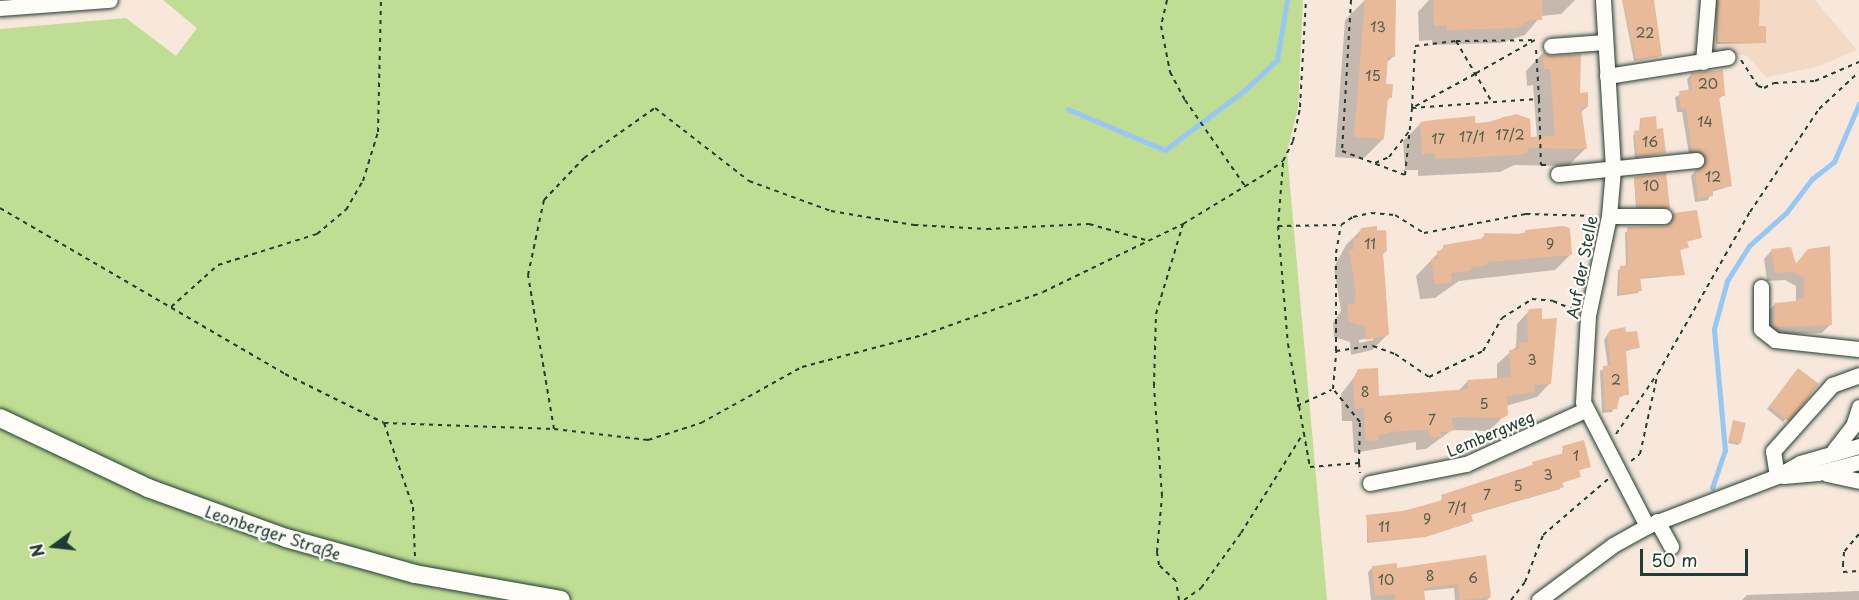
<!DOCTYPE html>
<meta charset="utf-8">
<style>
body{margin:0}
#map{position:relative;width:1859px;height:600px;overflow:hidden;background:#f7e8db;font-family:"Playpen Sans",sans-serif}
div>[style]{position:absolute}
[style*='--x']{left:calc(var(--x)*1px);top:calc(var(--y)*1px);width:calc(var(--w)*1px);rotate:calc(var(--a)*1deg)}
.built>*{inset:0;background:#f3dac7}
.green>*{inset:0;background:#c0dd94}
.shadow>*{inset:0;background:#0003}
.stream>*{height:4.5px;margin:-2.25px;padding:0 2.25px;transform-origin:2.25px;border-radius:2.25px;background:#97c7f3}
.building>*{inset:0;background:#e9ba99;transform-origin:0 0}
.path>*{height:2px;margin-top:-1px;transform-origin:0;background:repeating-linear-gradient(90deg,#1f3d34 0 4.5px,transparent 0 9px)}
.roads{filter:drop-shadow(0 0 2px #1f3d34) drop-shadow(0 0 2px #1f3d34)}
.minor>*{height:15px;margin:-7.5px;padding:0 7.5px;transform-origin:7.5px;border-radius:7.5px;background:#fdfcf7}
.major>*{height:18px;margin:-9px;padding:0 9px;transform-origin:9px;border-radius:9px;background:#fdfcf7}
span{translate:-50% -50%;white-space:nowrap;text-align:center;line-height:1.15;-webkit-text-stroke:4.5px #fdfcf7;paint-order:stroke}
.number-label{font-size:14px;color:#525c4d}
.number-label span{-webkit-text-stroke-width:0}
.street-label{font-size:16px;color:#1f3d34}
.north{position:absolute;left:24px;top:516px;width:60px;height:60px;-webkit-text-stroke:4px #fdfcf7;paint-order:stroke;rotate:255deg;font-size:16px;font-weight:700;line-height:24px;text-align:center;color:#1f3d34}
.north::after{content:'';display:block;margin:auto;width:21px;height:27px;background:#1f3d34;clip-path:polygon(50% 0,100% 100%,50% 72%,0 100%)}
.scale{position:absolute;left:1640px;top:549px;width:108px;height:27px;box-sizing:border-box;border:3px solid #1f3d34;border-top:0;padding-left:8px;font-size:18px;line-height:21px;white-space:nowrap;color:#1f3d34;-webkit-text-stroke:4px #fdfcf7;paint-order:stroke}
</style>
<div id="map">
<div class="built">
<div style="clip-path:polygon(1708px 0,1815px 0,1857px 50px,1817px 67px,1766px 77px,1747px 56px,1704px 49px)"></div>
</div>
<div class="green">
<div style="clip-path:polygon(163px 0,1303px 0,1298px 108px,1287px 152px,1327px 600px,0 600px,0 29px,126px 18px,176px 56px,197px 28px)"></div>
</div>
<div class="shadow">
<div style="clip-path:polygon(1365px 0,1373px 0,1394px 56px,1386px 63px,1384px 85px,1390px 97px,1387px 101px,1383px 139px,1363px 159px,1335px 157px,1345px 20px)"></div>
<div style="clip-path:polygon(1429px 0,1575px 0,1561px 14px,1541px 16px,1525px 35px,1500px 43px,1432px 45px,1432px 40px,1419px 41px,1418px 12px)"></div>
<div style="clip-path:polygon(1622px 0,1652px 0,1658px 57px,1634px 61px)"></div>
<div style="clip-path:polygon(1716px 0,1759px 0,1758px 28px,1764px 43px,1716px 44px)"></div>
<div style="clip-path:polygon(1543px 53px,1587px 107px,1580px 113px,1585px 149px,1568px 166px,1514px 165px,1500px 172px,1418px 176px,1418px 170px,1405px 170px,1403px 141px,1420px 124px,1497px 123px,1503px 117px,1516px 116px,1529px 139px,1537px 138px,1533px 85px,1527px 86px,1526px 71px)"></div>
<div style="clip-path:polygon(1691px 75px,1724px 95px,1718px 99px,1731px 186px,1711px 192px,1708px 200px,1695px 202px,1691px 176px,1702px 163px,1689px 154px,1682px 112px,1677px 112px,1675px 97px,1689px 91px,1687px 79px)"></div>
<div style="clip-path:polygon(1640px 119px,1662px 152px,1659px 154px,1635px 158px,1633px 135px,1639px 132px)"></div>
<div style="clip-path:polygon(1634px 178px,1669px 208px,1636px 208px)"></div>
<div style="clip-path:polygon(1674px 215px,1700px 238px,1686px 242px,1687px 247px,1679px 251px,1683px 275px,1639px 279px,1638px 293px,1617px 296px,1618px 270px,1626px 267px,1625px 232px,1665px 227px)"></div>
<div style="clip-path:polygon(evenodd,1362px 229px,1384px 231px,1386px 251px,1382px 255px,1387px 335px,1372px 350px,1351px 355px,1350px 342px,1334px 337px,1333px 322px,1341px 311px,1334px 267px,1346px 245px,1362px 229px,1373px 337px,1373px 340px,1359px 343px,1359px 340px,1373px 337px)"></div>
<div style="clip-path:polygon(1542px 229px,1570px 255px,1555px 270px,1459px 281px,1435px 298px,1420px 299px,1416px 276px,1444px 247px,1479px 241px,1485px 235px,1500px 238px)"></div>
<div style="clip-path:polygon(1772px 250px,1794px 266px,1808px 250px,1830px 325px,1822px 333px,1767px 335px,1767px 313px,1775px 304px,1796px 303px,1796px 286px,1785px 280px,1767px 281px,1764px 259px)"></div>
<div style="clip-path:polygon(1530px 310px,1550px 383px,1537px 397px,1506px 406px,1506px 414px,1489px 431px,1452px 430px,1426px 449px,1416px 450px,1416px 442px,1354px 453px,1352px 421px,1342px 421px,1341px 394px,1359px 371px,1378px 398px,1457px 392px,1468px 381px,1497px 380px,1497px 364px,1516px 347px,1517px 324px)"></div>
<div style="clip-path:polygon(1610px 331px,1625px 334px,1638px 347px,1624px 352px,1627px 394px,1618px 398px,1612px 412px,1602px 413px,1600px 371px,1608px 367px,1604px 340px)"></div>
<div style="clip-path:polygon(1796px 372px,1817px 385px,1783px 422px,1767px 409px)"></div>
<div style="clip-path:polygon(1734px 422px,1740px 442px,1738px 445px,1728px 443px)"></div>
<div style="clip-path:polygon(1563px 447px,1589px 466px,1578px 471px,1577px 478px,1561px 483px,1560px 489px,1470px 515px,1469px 523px,1425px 537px,1367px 543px,1367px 516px,1404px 512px,1441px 502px,1442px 496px,1562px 455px)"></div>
<div style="clip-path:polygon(1485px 557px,1490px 597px,1487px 600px,1455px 600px,1454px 588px,1423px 591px,1424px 600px,1371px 600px,1368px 572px,1373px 567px,1396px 570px)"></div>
<div style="clip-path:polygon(1859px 591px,1859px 600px,1742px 600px,1747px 595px)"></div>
</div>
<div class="stream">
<div style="--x:1068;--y:109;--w:105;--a:22.9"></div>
<div style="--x:1165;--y:150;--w:99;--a:-36.8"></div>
<div style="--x:1244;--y:91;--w:45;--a:-43.2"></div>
<div style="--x:1277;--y:60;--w:61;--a:-80.5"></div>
<div style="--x:1712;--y:488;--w:39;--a:-71"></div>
<div style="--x:1725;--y:451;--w:122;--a:-95.2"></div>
<div style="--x:1714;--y:329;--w:50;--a:-74.8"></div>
<div style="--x:1727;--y:281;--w:41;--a:-57.8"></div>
<div style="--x:1749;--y:246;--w:50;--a:-41.7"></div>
<div style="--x:1786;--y:213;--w:43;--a:-52.6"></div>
<div style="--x:1812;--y:179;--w:28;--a:-38"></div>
<div style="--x:1834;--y:162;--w:63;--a:-66.7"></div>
</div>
<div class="building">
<div style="clip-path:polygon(1365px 0,1396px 0,1395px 57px,1388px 56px,1386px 84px,1393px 84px,1392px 98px,1388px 98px,1384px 139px,1354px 137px)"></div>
<div style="clip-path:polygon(1433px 0,1542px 0,1542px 20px,1530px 20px,1517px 28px,1447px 30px,1447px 25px,1434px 26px)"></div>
<div style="clip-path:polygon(1623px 0,1654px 0,1662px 56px,1636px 60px)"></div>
<div style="clip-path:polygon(1718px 0,1760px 0,1759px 26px,1766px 26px,1766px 43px,1718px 42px)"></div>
<div style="clip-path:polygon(1543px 52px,1552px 56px,1581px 54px,1580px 93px,1588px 92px,1588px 107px,1581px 107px,1587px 149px,1528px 148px,1528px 153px,1518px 155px,1435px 159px,1435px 153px,1422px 154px,1420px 122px,1433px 120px,1475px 116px,1475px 123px,1488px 122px,1516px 114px,1530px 119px,1531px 137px,1555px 136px,1550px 69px,1544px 69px)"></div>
<div style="clip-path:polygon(1723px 70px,1725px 96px,1719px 96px,1732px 186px,1713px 189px,1713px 196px,1698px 198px,1695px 170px,1702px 168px,1706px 158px,1701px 151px,1692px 151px,1686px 108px,1681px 109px,1679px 91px,1692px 89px,1691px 73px)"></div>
<div style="clip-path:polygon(1656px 116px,1657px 129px,1663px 128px,1666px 153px,1637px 156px,1634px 131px,1641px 130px,1640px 118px)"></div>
<div style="clip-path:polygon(1666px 173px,1670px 209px,1637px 206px,1634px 177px)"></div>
<div style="clip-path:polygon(1697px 210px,1702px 238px,1687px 241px,1689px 248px,1680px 249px,1685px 275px,1640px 277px,1642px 291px,1619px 294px,1620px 266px,1628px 265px,1627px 227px,1665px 226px,1672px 221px,1673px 213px)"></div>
<div style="clip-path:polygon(1377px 226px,1377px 231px,1386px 230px,1387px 251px,1383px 252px,1389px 335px,1366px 340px,1365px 326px,1349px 322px,1347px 305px,1354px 304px,1356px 294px,1349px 250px,1354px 249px,1353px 238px,1358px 238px,1361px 228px)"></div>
<div style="clip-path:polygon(1563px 226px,1570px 228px,1572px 255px,1487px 262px,1487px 265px,1471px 267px,1471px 271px,1451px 273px,1452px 283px,1435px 284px,1431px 259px,1438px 259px,1437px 251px,1443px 250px,1443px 245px,1485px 238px,1484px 233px,1525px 234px,1525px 230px)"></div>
<div style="clip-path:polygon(1830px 246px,1832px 325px,1774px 327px,1775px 303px,1796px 301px,1804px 296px,1804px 278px,1794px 272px,1775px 273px,1771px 249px,1791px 247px,1796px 264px,1808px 249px)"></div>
<div style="clip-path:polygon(1542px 308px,1542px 319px,1557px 318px,1551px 384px,1534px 385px,1535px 392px,1507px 396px,1508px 415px,1503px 418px,1452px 417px,1453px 431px,1441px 432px,1441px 437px,1429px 437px,1428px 430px,1420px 430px,1390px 432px,1378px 435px,1379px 440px,1366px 441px,1364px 408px,1355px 409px,1353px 380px,1358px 369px,1378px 368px,1379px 396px,1468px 389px,1467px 380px,1511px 377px,1509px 350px,1519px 349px,1519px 342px,1528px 342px,1527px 314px,1529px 309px)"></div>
<div style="clip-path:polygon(1625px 327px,1626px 332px,1637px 331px,1640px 348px,1626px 350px,1629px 395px,1620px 395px,1617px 409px,1605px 410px,1603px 366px,1611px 365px,1607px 335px,1610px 330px)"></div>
<div style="left:1798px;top:368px;width:26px;height:48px;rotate:37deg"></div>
<div style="left:1733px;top:420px;width:13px;height:21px;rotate:13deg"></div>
<div style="clip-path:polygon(1584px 440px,1591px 467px,1579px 470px,1581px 477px,1562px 482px,1564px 487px,1471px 514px,1473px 521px,1429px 536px,1369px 542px,1366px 515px,1403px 511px,1443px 500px,1441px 495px,1533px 465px,1532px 462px,1564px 453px,1562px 446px)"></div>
<div style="clip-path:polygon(1486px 555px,1491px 597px,1460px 600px,1458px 584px,1424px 588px,1425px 600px,1396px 600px,1395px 594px,1375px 596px,1372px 566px,1397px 563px,1397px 568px)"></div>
</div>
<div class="path">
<div style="--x:1167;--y:0;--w:27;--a:103"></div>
<div style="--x:1161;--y:26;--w:47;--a:78.9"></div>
<div style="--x:1170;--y:72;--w:32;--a:62"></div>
<div style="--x:1185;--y:100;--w:105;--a:55.1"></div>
<div style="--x:1351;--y:0;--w:151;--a:93.4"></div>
<div style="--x:1342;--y:151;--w:67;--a:20.9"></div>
<div style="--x:1405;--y:175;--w:67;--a:-84"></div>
<div style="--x:1412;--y:108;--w:127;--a:-4.1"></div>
<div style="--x:1539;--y:99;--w:50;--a:-93.4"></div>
<div style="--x:1535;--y:40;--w:69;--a:150.5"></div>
<div style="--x:1475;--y:74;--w:72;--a:151.6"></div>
<div style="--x:1412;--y:108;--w:62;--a:-87.2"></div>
<div style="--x:1415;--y:46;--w:41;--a:-7"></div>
<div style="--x:1456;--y:41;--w:79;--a:-0.7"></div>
<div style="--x:1456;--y:41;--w:71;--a:59.5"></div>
<div style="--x:1741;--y:60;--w:31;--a:57"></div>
<div style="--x:1758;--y:86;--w:6;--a:18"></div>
<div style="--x:1764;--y:88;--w:11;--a:-27"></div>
<div style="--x:1774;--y:83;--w:41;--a:-2.8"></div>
<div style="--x:1815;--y:81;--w:48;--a:-23.4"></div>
<div style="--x:1539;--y:99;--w:66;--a:88.3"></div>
<div style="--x:1541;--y:165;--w:7;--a:0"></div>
<div style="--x:1283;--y:163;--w:63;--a:94.5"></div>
<div style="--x:1278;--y:226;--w:118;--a:85.2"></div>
<div style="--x:1288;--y:344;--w:125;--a:79.9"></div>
<div style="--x:1310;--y:467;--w:49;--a:-4.7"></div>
<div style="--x:1359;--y:463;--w:10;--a:84"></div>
<div style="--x:1375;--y:163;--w:15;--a:-23"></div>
<div style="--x:1389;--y:157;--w:33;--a:-52"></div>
<div style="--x:0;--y:208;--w:330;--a:30.2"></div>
<div style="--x:285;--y:374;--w:110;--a:26.3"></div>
<div style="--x:384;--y:423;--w:170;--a:2"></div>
<div style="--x:554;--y:429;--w:95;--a:6.7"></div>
<div style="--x:648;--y:440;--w:56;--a:-17.8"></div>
<div style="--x:701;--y:423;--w:115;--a:-29"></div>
<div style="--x:802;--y:367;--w:125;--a:-14.8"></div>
<div style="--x:923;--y:335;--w:127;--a:-19.7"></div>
<div style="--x:1043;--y:292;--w:156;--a:-25.9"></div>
<div style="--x:1183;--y:224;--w:98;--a:-31.3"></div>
<div style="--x:1267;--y:173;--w:20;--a:-37"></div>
<div style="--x:1283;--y:161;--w:22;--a:-63"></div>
<div style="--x:1293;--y:141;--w:35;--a:-78"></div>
<div style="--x:1300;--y:107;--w:107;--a:-86.8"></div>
<div style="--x:1278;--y:226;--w:63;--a:-0.9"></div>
<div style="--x:1341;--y:225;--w:14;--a:-34"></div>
<div style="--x:1353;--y:217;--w:18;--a:-13"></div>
<div style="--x:1371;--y:213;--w:24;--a:5"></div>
<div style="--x:1395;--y:215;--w:34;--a:32"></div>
<div style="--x:1424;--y:233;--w:104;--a:-10.6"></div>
<div style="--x:1526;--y:214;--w:69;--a:1.7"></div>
<div style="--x:171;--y:307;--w:63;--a:-41.8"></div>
<div style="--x:218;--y:265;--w:104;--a:-17.4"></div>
<div style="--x:317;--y:234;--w:38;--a:-40"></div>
<div style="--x:346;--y:210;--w:34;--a:-60"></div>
<div style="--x:363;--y:181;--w:51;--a:-73"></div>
<div style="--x:378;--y:132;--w:132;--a:-88.7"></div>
<div style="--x:1336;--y:351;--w:98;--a:-90"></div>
<div style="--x:1336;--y:253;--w:28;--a:-80"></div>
<div style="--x:1297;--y:406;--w:38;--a:-25"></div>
<div style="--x:384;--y:423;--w:89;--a:71"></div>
<div style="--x:413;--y:507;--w:50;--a:87.7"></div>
<div style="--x:554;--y:429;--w:156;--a:-99.6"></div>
<div style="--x:528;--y:275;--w:77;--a:-78"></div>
<div style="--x:544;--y:200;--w:58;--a:-46.4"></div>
<div style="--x:584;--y:158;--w:87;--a:-35.2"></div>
<div style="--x:655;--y:108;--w:119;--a:37.8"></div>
<div style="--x:749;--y:181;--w:87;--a:20.1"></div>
<div style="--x:831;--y:211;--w:84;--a:9.6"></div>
<div style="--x:914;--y:225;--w:73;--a:3.1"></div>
<div style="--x:987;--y:229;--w:102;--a:-2.8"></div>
<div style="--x:1089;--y:224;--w:59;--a:15.7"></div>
<div style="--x:1616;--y:434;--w:74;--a:-55.5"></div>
<div style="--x:1658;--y:373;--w:185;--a:-60.3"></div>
<div style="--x:1750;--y:212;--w:124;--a:-56.2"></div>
<div style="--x:1819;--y:109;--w:54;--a:-42.8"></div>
<div style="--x:1631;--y:461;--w:11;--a:-38"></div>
<div style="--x:1640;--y:454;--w:79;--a:-77.6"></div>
<div style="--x:1359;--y:463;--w:41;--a:-88.6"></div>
<div style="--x:1360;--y:422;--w:43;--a:-129.3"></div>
<div style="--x:1333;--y:389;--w:38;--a:-85"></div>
<div style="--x:1336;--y:351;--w:37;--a:-8"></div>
<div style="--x:1373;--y:346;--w:23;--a:20"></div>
<div style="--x:1395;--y:354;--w:41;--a:34.1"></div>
<div style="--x:1429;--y:377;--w:60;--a:-25.7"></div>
<div style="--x:1483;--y:351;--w:38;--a:-60"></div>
<div style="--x:1502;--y:318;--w:36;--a:-32"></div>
<div style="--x:1532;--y:299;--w:21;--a:5"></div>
<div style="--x:1553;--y:301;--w:23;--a:23"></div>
<div style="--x:1859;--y:534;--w:23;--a:130"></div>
<div style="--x:1844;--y:552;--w:11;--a:95"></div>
<div style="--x:1843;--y:563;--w:9;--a:90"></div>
<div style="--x:1843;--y:572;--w:16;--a:-4"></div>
<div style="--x:1179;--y:600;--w:19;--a:-99"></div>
<div style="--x:1176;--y:581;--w:23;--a:-137"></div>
<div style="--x:1159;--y:565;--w:13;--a:-99"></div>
<div style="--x:1157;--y:552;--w:56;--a:-84.9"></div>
<div style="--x:1162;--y:496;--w:110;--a:-94.2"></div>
<div style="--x:1154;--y:386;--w:72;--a:-88.4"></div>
<div style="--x:1156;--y:314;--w:94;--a:-73.3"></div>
<div style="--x:1184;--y:600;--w:21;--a:-35"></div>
<div style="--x:1201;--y:588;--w:68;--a:-54"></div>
<div style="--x:1241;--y:533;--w:119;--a:-58"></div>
<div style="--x:1511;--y:600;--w:23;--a:-52"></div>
<div style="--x:1525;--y:582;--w:50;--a:-69"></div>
<div style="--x:1543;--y:535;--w:86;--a:-40.7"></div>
</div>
<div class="roads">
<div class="minor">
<div style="--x:1603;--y:0;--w:169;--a:86.6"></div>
<div style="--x:1613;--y:169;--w:47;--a:94.9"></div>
<div style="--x:1609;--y:216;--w:102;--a:101.9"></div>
<div style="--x:1588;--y:316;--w:86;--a:93.3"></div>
<div style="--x:1583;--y:402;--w:140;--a:62.7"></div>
<div style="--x:0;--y:8;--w:110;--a:-4.2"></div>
<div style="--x:1551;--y:46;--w:53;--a:-4.3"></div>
<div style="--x:1703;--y:62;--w:62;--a:-85.4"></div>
<div style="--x:1607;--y:76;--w:122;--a:-8.9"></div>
<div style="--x:1558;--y:174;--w:139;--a:-5.8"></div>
<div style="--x:1609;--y:216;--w:55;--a:0"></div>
<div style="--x:1761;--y:287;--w:42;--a:90"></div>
<div style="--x:1761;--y:329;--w:18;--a:38"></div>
<div style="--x:1775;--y:340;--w:84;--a:6.1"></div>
<div style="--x:1834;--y:450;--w:31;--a:-52"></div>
<div style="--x:1853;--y:426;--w:20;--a:-72"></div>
<div style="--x:1827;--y:474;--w:33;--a:12"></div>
<div style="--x:1777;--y:476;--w:25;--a:-99"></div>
<div style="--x:1773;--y:451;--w:89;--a:-48.2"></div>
<div style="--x:1832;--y:385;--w:29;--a:-20"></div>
<div style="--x:1783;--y:476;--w:35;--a:-5"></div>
<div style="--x:1818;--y:473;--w:42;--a:-15"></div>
<div style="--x:1370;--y:483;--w:98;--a:-11.2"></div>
<div style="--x:1466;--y:464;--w:131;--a:-24.4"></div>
<div style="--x:1657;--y:521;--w:29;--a:61"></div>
<div style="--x:1539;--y:600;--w:92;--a:-36.6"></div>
<div style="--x:1613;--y:545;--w:39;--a:-29"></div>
<div style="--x:1647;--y:526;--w:139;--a:-21"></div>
<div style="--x:1777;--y:476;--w:26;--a:-29"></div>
<div style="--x:1800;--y:463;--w:61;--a:-16.1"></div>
</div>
<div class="major">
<div style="--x:0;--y:418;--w:164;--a:25.3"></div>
<div style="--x:148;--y:488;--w:147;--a:19.9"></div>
<div style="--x:286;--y:538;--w:134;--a:15.6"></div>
<div style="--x:415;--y:574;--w:148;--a:10.1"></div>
</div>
</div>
<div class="number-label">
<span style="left:1378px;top:27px">13</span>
<span style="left:1645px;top:33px">22</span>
<span style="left:1373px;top:76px">15</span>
<span style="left:1708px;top:84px">20</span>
<span style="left:1705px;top:122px">14</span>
<span style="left:1510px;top:135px">17/2</span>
<span style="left:1472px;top:137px">17/1</span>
<span style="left:1438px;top:139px">17</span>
<span style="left:1650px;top:142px">16</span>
<span style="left:1713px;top:177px">12</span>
<span style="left:1651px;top:186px">10</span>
<span style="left:1370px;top:244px">11</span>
<span style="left:1550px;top:244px">9</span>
<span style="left:1532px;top:360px">3</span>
<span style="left:1616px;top:380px">2</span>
<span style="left:1365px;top:392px">8</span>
<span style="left:1484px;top:404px">5</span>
<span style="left:1388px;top:418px">6</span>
<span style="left:1432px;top:420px">7</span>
<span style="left:1576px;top:456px">1</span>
<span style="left:1548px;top:475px">3</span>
<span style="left:1518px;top:486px">5</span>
<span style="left:1487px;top:495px">7</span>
<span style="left:1457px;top:508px">7/1</span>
<span style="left:1427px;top:519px">9</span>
<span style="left:1384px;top:527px">11</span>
<span style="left:1430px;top:576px">8</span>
<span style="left:1473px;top:578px">6</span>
<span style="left:1386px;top:580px">10</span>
</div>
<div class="street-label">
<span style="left:1581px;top:267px;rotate:-79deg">Auf der Stelle</span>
<span style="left:1490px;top:433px;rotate:-23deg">Lembergweg</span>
<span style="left:273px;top:532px;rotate:18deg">Leonberger Straße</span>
</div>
<div class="north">N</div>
<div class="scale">50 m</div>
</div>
